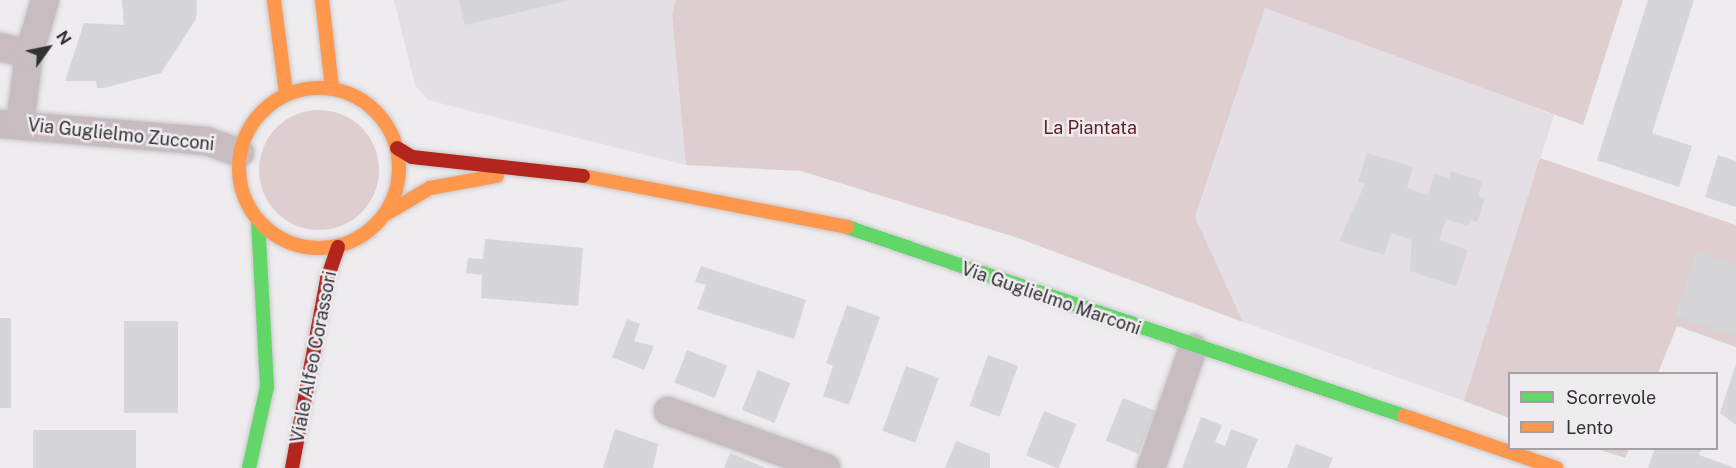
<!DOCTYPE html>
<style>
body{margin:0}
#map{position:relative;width:1736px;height:468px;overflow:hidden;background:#eeecef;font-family:"Public Sans",sans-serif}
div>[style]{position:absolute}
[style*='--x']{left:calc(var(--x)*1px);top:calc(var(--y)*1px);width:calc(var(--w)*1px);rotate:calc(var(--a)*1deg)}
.built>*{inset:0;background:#e4dee5}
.green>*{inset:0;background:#dececf}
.round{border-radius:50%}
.building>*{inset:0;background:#d6d5d7;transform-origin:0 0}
.roads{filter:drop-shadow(0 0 2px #c8c7c9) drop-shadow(0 0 2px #c8c7c9)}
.street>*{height:28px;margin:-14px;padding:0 14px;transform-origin:14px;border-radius:14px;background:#c7bcc0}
.fast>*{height:14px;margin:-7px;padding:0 7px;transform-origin:7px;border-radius:7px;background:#63d668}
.slow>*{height:14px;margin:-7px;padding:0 7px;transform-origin:7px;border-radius:7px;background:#ff974d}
.slow>.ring{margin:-7px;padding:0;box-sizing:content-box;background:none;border:14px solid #ff974d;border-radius:50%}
.jam>*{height:14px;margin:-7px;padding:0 7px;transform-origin:7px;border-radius:7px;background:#b3261e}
span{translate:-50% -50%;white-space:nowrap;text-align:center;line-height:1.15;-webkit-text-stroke:5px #efebf0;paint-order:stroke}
.park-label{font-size:18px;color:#592525}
.street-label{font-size:18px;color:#323133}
.legend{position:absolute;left:1508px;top:372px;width:210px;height:78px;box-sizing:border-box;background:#efebf0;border:2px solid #a3a1a4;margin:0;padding:8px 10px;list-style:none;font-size:18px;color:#323133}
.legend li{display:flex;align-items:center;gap:12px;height:30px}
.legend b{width:30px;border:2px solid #a3a1a4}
.north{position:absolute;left:18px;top:18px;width:60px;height:60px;-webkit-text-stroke:4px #efebf0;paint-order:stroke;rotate:57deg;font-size:16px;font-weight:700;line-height:24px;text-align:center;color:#323133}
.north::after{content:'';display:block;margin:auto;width:21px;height:27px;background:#323133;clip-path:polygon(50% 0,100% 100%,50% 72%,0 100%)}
</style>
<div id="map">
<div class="built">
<div style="clip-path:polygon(394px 0,676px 0,672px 15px,686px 165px,428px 100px,415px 85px)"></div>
<div style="clip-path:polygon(1265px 7px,1554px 115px,1464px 401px,1243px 322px,1195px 217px)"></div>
</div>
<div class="green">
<div style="clip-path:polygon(676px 0,1623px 0,1583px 125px,1265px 8px,1195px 217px,1243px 322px,1015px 237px,801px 171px,686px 165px,672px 15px)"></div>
<div class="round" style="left:259px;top:110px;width:120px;height:120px"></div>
<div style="clip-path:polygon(1540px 158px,1736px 225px,1736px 347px,1677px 326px,1658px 373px,1510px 374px,1509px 418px,1464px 401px)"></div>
<div style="clip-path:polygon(1597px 449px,1629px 449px,1625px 458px)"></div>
</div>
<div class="building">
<div style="clip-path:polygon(122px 0,197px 0,196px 19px,161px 73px,104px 88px,97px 88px,96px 81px,65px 81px,84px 23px,124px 25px)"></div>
<div style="clip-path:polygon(459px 0,567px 0,567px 1px,465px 25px)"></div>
<div style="clip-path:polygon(1648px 0,1694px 0,1652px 133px,1692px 146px,1679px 187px,1597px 160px)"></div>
<div style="clip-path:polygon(1367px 153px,1413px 167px,1407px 188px,1428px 195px,1434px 174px,1449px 178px,1451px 171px,1482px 181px,1478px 196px,1485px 198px,1477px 222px,1470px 220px,1468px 226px,1446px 219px,1439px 240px,1468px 250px,1456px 286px,1410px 271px,1412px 240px,1391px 233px,1384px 255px,1339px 241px,1365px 184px,1358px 182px)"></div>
<div style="clip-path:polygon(1718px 155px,1736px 161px,1736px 207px,1705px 197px)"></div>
<div style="clip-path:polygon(485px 239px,583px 248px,578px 306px,481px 298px,482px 275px,466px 273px,468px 258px,483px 259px)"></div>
<div style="clip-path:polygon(1697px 251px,1736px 265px,1736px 336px,1675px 316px)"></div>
<div style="clip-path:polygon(701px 266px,806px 300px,794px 339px,697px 309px,706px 285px,695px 282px)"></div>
<div style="clip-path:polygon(847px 305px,880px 317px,849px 405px,823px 396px,833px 366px,826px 363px)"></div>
<div style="left:0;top:318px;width:11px;height:90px"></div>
<div style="clip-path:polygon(627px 319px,640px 324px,634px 341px,654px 346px,644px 370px,612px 357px)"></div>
<div style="left:124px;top:321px;width:54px;height:92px"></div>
<div style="left:687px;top:350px;width:43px;height:35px;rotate:21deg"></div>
<div style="left:988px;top:355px;width:32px;height:54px;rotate:20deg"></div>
<div style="clip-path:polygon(1736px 364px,1736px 425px,1720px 413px)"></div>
<div style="left:906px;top:366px;width:35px;height:69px;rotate:20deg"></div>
<div style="left:758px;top:370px;width:35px;height:43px;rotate:22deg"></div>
<div style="left:1123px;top:398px;width:35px;height:46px;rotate:22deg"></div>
<div style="left:1044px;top:411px;width:35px;height:48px;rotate:22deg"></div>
<div style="clip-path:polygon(1201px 417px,1222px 425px,1215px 442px,1225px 446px,1231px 429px,1258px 439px,1246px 468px,1182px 468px)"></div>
<div style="clip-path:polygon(615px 429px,658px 444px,653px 468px,603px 468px)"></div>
<div style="left:33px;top:430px;width:103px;height:38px"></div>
<div style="clip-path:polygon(956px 441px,990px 454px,990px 468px,945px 468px)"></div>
<div style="clip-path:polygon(1296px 444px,1333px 458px,1329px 468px,1287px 468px)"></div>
<div style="clip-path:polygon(1655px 448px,1702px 448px,1699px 455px,1735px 468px,1648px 468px)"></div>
<div style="clip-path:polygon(730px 453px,766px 468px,724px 468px)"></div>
</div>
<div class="roads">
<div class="street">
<div style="--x:0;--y:47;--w:30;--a:14"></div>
<div style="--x:0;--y:124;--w:207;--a:4.7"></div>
<div style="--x:206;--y:141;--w:36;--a:19"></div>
<div style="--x:20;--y:125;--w:72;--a:-82.8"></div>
<div style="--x:29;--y:54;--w:56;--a:-73.5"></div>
<div style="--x:668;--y:411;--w:168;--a:19.8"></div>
<div style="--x:1151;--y:468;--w:127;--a:-70.7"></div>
</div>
<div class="fast">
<div style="--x:847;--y:227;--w:588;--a:18.74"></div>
<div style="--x:249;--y:468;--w:83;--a:-77.5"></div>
<div style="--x:267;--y:387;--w:166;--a:-93.1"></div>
</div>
<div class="slow">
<div style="--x:274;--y:0;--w:95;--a:82.7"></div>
<div style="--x:322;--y:0;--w:89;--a:83.5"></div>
<div class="ring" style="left:239px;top:88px;width:146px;height:146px"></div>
<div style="--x:583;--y:176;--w:269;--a:10.9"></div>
<div style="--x:386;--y:214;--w:51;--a:-30.6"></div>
<div style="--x:430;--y:188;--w:68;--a:-10.2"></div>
<div style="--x:1404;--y:416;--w:161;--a:18.9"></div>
</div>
<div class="jam">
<div style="--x:397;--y:148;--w:17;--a:31"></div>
<div style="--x:412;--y:157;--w:172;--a:6.3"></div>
<div style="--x:292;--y:468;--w:192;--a:-79.5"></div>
<div style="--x:327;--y:279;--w:34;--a:-71"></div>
</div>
</div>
<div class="park-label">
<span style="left:1090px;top:128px">La Piantata</span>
</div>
<div class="street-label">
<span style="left:121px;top:135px;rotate:6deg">Via Guglielmo Zucconi</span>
<span style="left:1051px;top:299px;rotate:19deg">Via Guglielmo Marconi</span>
<span style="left:314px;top:357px;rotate:-79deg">Viale Alfeo Corassori</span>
</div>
<ul class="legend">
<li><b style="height:8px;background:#63d668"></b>Scorrevole</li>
<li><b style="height:8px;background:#ff974d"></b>Lento</li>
</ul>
<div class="north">N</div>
</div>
